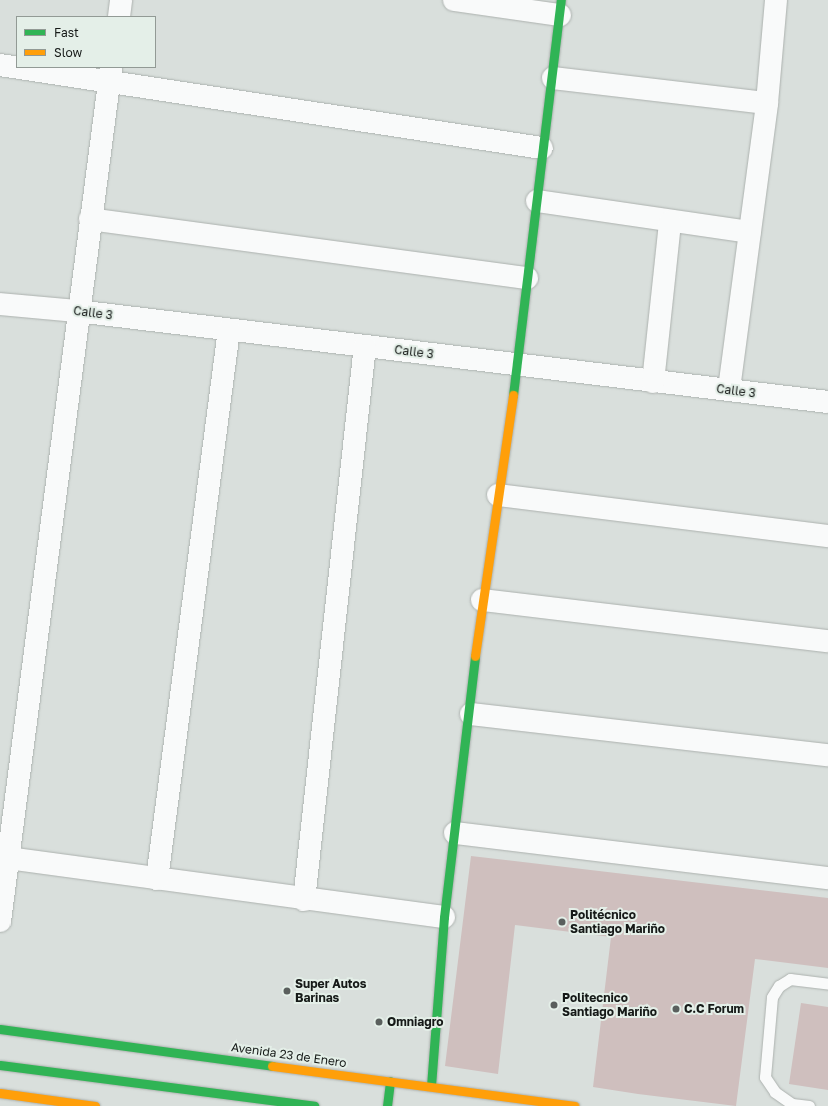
<!DOCTYPE html>
<meta charset="utf-8">
<style>
body{margin:0}
#map{position:relative;width:828px;height:1106px;overflow:hidden;background:#d9dfdc;font-family:"Golos Text",sans-serif}
div>[style]{position:absolute}
[style*='--x']{left:calc(var(--x)*1px);top:calc(var(--y)*1px);width:calc(var(--w)*1px);rotate:calc(var(--a)*1deg)}
.building>*{inset:0;background:#cfbfbe}
.roads{filter:drop-shadow(0 0 1px #acb1ae) drop-shadow(0 0 1px #acb1ae)}
.lane>*{height:11px;margin:-5.5px;padding:0 5.5px;transform-origin:5.5px;border-radius:5.5px;background:#f9fafa}
.street>*{height:22px;margin:-11px;padding:0 11px;transform-origin:11px;border-radius:11px;background:#f9fafa}
.fast>*{height:9px;margin:-4.5px;padding:0 4.5px;transform-origin:4.5px;border-radius:4.5px;background:#30b455}
.slow>*{height:9px;margin:-4.5px;padding:0 4.5px;transform-origin:4.5px;border-radius:4.5px;background:#ff9f0a}
.dots>*{width:11px;height:11px;translate:-50% -50%;box-sizing:border-box;border:2px solid #e4efe8;border-radius:50%}
span{translate:-50% -50%;white-space:nowrap;text-align:center;line-height:1.15;-webkit-text-stroke:4px #e4efe8;paint-order:stroke}
.street-label{font-size:12px;color:#161a18}
.poi-label{font-size:12px;color:#161a18;font-weight:700}
.left{translate:0 -50%;text-align:left}
.legend{position:absolute;left:16px;top:16px;width:140px;height:52px;box-sizing:border-box;background:#e4efe8;border:1px solid #929a95;margin:0;padding:5px 7px;list-style:none;font-size:12px;color:#161a18}
.legend li{display:flex;align-items:center;gap:8px;height:20px}
.legend b{width:20px;border:1px solid #929a95}
</style>
<div id="map">
<div class="building">
<div style="clip-path:polygon(471px 856px,828px 898px,828px 968px,755px 959px,736px 1106px,638px 1094px,593px 1087px,611px 937px,515px 925px,498px 1074px,445px 1066px)"></div>
<div style="clip-path:polygon(801px 1003px,828px 1007px,828px 1090px,789px 1084px)"></div>
</div>
<div class="roads">
<div class="lane">
<div style="--x:809;--y:1106;--w:17;--a:-173"></div>
<div style="--x:792;--y:1104;--w:21;--a:-145"></div>
<div style="--x:775;--y:1092;--w:18;--a:-124"></div>
<div style="--x:765;--y:1077;--w:80;--a:-85"></div>
<div style="--x:772;--y:997;--w:13;--a:-58"></div>
<div style="--x:779;--y:986;--w:13;--a:-32"></div>
<div style="--x:790;--y:979;--w:38;--a:7"></div>
</div>
<div class="street">
<div style="--x:454;--y:0;--w:107;--a:8.1"></div>
<div style="--x:119;--y:17;--w:17;--a:-83"></div>
<div style="--x:0;--y:65;--w:548;--a:8.71"></div>
<div style="--x:553;--y:78;--w:215;--a:6.7"></div>
<div style="--x:537;--y:201;--w:215;--a:8.3"></div>
<div style="--x:90;--y:219;--w:441;--a:7.7"></div>
<div style="--x:0;--y:304;--w:77;--a:5.2"></div>
<div style="--x:77;--y:311;--w:756;--a:6.91"></div>
<div style="--x:653;--y:382;--w:161;--a:-83.9"></div>
<div style="--x:729;--y:389;--w:289;--a:-82.4"></div>
<div style="--x:767;--y:103;--w:103;--a:-85"></div>
<div style="--x:498;--y:495;--w:333;--a:7.1"></div>
<div style="--x:482;--y:600;--w:348;--a:6.8"></div>
<div style="--x:471;--y:714;--w:359;--a:6.6"></div>
<div style="--x:455;--y:833;--w:376;--a:6.9"></div>
<div style="--x:0;--y:857;--w:448;--a:7.7"></div>
<div style="--x:157;--y:879;--w:554;--a:-82.53"></div>
<div style="--x:304;--y:900;--w:557;--a:-83.72"></div>
<div style="--x:0;--y:921;--w:861;--a:-82.59"></div>
</div>
<div class="fast">
<div style="--x:513;--y:395;--w:398;--a:-83.1"></div>
<div style="--x:0;--y:1029;--w:275;--a:7.7"></div>
<div style="--x:0;--y:1065;--w:317;--a:7.4"></div>
<div style="--x:431;--y:1086;--w:169;--a:-85.6"></div>
<div style="--x:444;--y:917;--w:263;--a:-83.2"></div>
<div style="--x:387;--y:1106;--w:25;--a:-83"></div>
</div>
<div class="slow">
<div style="--x:475;--y:656;--w:264;--a:-81.7"></div>
<div style="--x:272;--y:1066;--w:305;--a:7.5"></div>
<div style="--x:0;--y:1093;--w:96;--a:7.8"></div>
</div>
</div>
<div class="dots">
<div style="left:562px;top:922px;background:#5a5f5d"></div>
<div style="left:287px;top:991px;background:#5a5f5d"></div>
<div style="left:554px;top:1005px;background:#5a5f5d"></div>
<div style="left:676px;top:1009px;background:#5a5f5d"></div>
<div style="left:379px;top:1022px;background:#5a5f5d"></div>
</div>
<div class="street-label">
<span style="left:93px;top:313px;rotate:7deg">Calle 3</span>
<span style="left:414px;top:352px;rotate:7deg">Calle 3</span>
<span style="left:736px;top:391px;rotate:7deg">Calle 3</span>
<span style="left:289px;top:1055px;rotate:8deg">Avenida 23 de Enero</span>
</div>
<div class="poi-label">
<span class="left" style="left:570px;top:922px">Politécnico<br>Santiago Mariño</span>
<span class="left" style="left:295px;top:991px">Super Autos<br>Barinas</span>
<span class="left" style="left:562px;top:1005px">Politecnico<br>Santiago Mariño</span>
<span class="left" style="left:684px;top:1009px">C.C Forum</span>
<span class="left" style="left:387px;top:1022px">Omniagro</span>
</div>
<ul class="legend">
<li><b style="height:5px;background:#30b455"></b>Fast</li>
<li><b style="height:5px;background:#ff9f0a"></b>Slow</li>
</ul>
</div>
